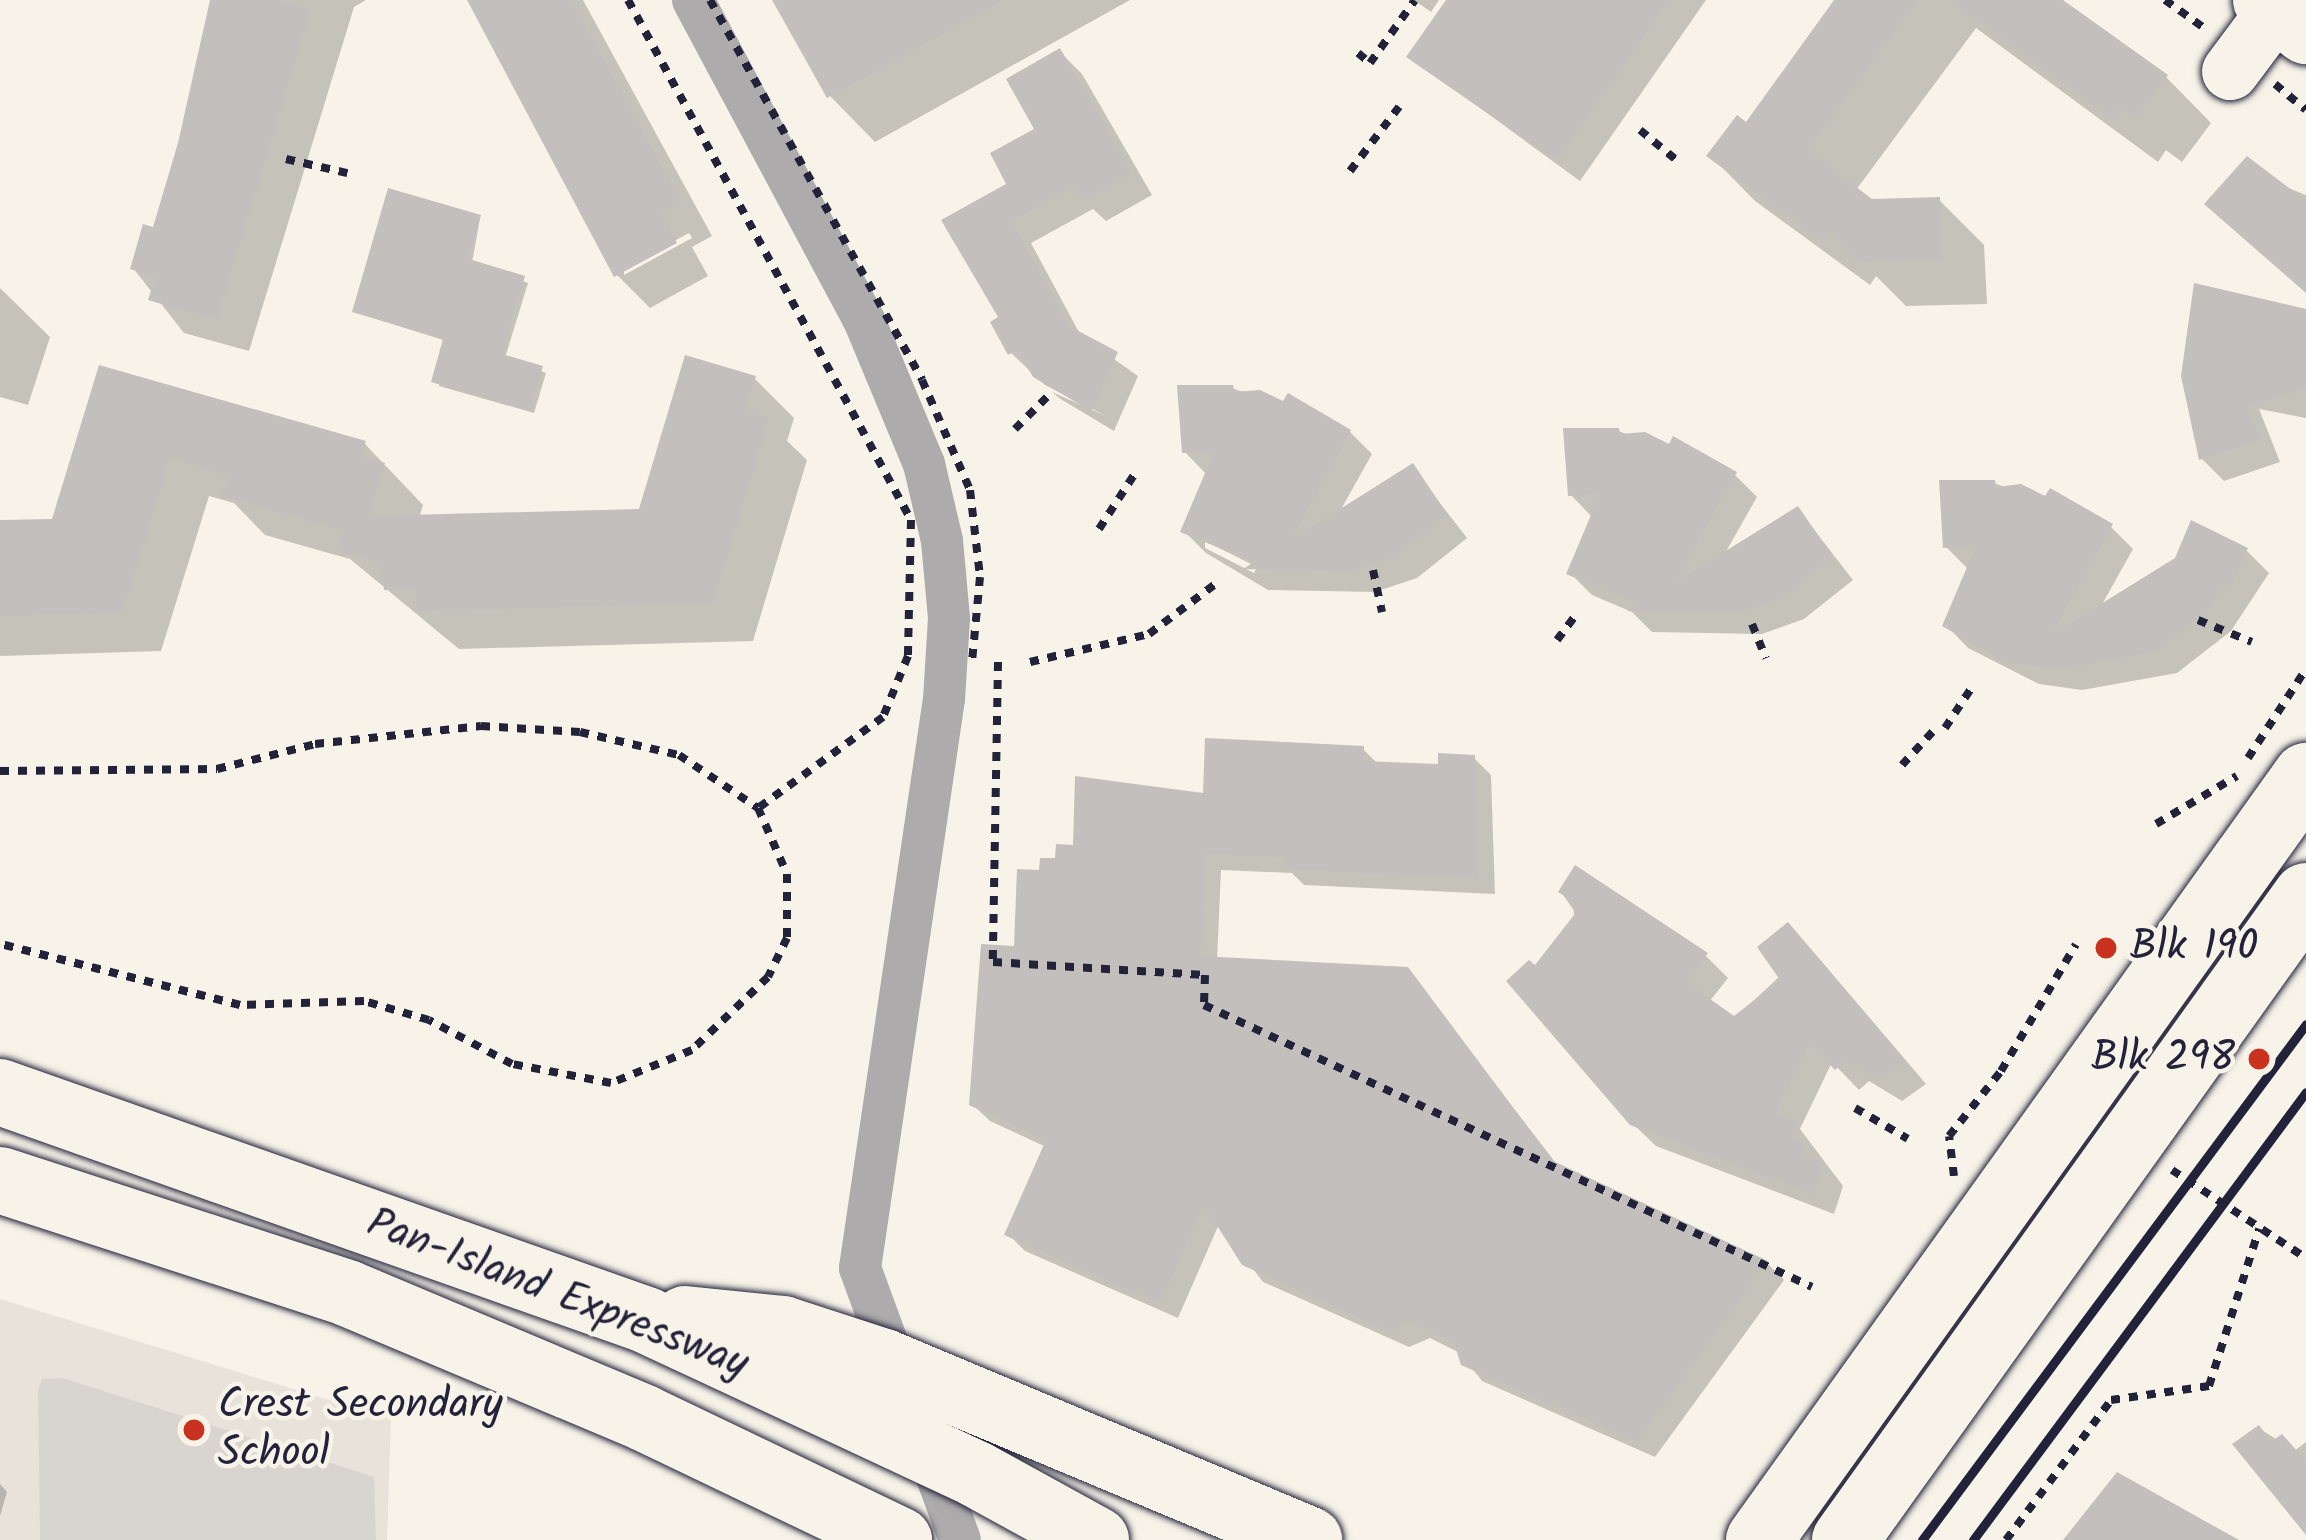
<!DOCTYPE html>
<style>
body{margin:0}
#map{position:relative;width:2306px;height:1540px;overflow:hidden;background:#f7f3e8;font-family:Kalam,sans-serif}
div>[style]{position:absolute}
[style*='--x']{left:calc(var(--x)*1px);top:calc(var(--y)*1px);width:calc(var(--w)*1px);rotate:calc(var(--a)*1deg)}
.built>*{inset:0;background:#e7e3db}
.green>*{inset:0;background:#d8d5cf}
.shadow>*{inset:0;background:#0003}
.canal>*{height:42px;margin:-21px;padding:0 21px;transform-origin:21px;border-radius:21px;background:#aeabad}
.building>*{inset:0;background:#c2bfbd}
.path>*{height:8px;margin-top:-4px;transform-origin:0;background:repeating-linear-gradient(90deg,#22223b 0 9px,transparent 0 18px)}
.roads{filter:drop-shadow(0 0 3px #22223b) drop-shadow(0 0 3px #22223b)}
.minor>*{height:57px;margin:-28.5px;padding:0 28.5px;transform-origin:28.5px;border-radius:28.5px;background:#f7f3e8}
.major>*{height:66px;margin:-33px;padding:0 33px;transform-origin:33px;border-radius:33px;background:#f7f3e8}
.highway>*{height:66px;margin:-33px;padding:0 33px;transform-origin:33px;border-radius:33px;background:#f7f3e8}
.rail>*{height:9px;margin:-4.5px;padding:0 4.5px;transform-origin:4.5px;border-radius:4.5px;background:#22223b}
.dots>*{width:33px;height:33px;translate:-50% -50%;box-sizing:border-box;border:6px solid #f7f3e8;border-radius:50%}
span{translate:-50% -50%;white-space:nowrap;text-align:center;line-height:1.15;-webkit-text-stroke:9px #f7f3e8;paint-order:stroke}
.poi-label{font-size:42px;color:#22223b}
.left{translate:0 -50%;text-align:left}
.right{translate:-100% -50%;text-align:right}
.street-label{font-size:42px;color:#22223b}
</style>
<div id="map">
<div class="built">
<div style="clip-path:polygon(0 1299px,391px 1419px,387px 1540px,0 1540px)"></div>
</div>
<div class="green">
<div style="clip-path:polygon(63px 1378px,374px 1477px,376px 1540px,40px 1540px,38px 1390px,42px 1379px)"></div>
</div>
<div class="shadow">
<div style="clip-path:polygon(216px 0,366px 0,354px 7px,249px 351px,184px 333px,133px 268px,155px 230px)"></div>
<div style="clip-path:polygon(evenodd,469px 0,583px 0,712px 236px,692px 247px,708px 276px,650px 308px,617px 275px,469px 0,689px 233px,692px 238px,624px 275px,624px 268px,689px 233px)"></div>
<div style="clip-path:polygon(778px 0,1130px 0,875px 142px,830px 96px)"></div>
<div style="clip-path:polygon(1414px 0,1439px 0,1431px 12px)"></div>
<div style="clip-path:polygon(1450px 0,1706px 0,1580px 181px,1410px 57px)"></div>
<div style="clip-path:polygon(1838px 0,2059px 0,2166px 77px,2211px 123px,2182px 162px,2166px 150px,2158px 162px,1976px 28px,1856px 190px,1871px 202px,1939px 200px,1984px 245px,1987px 304px,1906px 306px,1876px 276px,1870px 285px,1755px 201px,1710px 155px,1747px 126px)"></div>
<div style="clip-path:polygon(1060px 52px,1082px 74px,1152px 195px,1106px 221px,1093px 209px,1031px 243px,1081px 336px,1138px 376px,1114px 431px,1059px 398px,1052px 392px,1106px 416px,1045px 385px,1011px 353px,1002px 319px,1010px 185px,1038px 130px)"></div>
<div style="clip-path:polygon(2273px 182px,2306px 195px,2306px 292px)"></div>
<div style="clip-path:polygon(480px 218px,472px 263px,528px 283px,505px 358px,546px 373px,534px 413px,439px 386px,446px 341px,355px 312px)"></div>
<div style="clip-path:polygon(0 288px,50px 337px,28px 405px,0 397px)"></div>
<div style="clip-path:polygon(2306px 312px,2306px 418px,2259px 409px,2280px 462px,2224px 481px,2202px 459px)"></div>
<div style="clip-path:polygon(101px 369px,364px 443px,423px 505px,419px 518px,641px 512px,754px 378px,794px 418px,787px 441px,807px 460px,753px 641px,459px 649px,350px 559px,265px 535px,234px 503px,209px 496px,161px 651px,0 656px,0 523px,54px 521px)"></div>
<div style="clip-path:polygon(evenodd,1232px 388px,1350px 432px,1372px 454px,1339px 513px,1412px 467px,1467px 538px,1417px 578px,1375px 592px,1268px 590px,1206px 553px,1184px 531px,1207px 475px,1185px 452px,1232px 388px,1205px 541px,1257px 567px,1254px 573px,1205px 548px,1205px 541px)"></div>
<div style="clip-path:polygon(1618px 431px,1735px 475px,1757px 497px,1724px 555px,1798px 509px,1853px 580px,1804px 619px,1762px 634px,1652px 632px,1632px 612px,1592px 595px,1570px 573px,1593px 518px,1571px 495px)"></div>
<div style="clip-path:polygon(1994px 483px,2111px 527px,2133px 549px,2100px 608px,2247px 551px,2269px 573px,2231px 631px,2177px 673px,2082px 690px,2039px 684px,1968px 648px,1946px 625px,1969px 570px,1946px 547px)"></div>
<div style="clip-path:polygon(1363px 749px,1379px 765px,1440px 767px,1474px 758px,1491px 775px,1495px 894px,1304px 885px,1292px 873px,1221px 870px,1217px 960px,1407px 970px,1559px 1167px,1767px 1263px,1784px 1280px,1655px 1457px,1482px 1381px,1460px 1353px,1430px 1338px,1409px 1347px,1263px 1282px,1219px 1224px,1178px 1318px,1025px 1251px,1008px 1234px,1046px 1147px,990px 1121px,972px 1104px,1042px 873px,1076px 848px,1205px 796px)"></div>
<div style="clip-path:polygon(1561px 892px,1706px 956px,1728px 978px,1709px 1002px,1734px 1019px,1810px 948px,1926px 1084px,1902px 1101px,1869px 1081px,1859px 1090px,1832px 1062px,1800px 1129px,1843px 1186px,1834px 1214px,1656px 1146px,1632px 1123px,1536px 970px,1577px 915px)"></div>
<div style="clip-path:polygon(2259px 1428px,2294px 1451px,2306px 1442px,2306px 1530px)"></div>
<div style="clip-path:polygon(0 1484px,7px 1492px,0 1516px)"></div>
</div>
<div class="canal">
<div style="--x:693;--y:0;--w:363;--a:61.9"></div>
<div style="--x:864;--y:320;--w:156;--a:67.4"></div>
<div style="--x:924;--y:464;--w:79;--a:76.8"></div>
<div style="--x:942;--y:541;--w:77;--a:84.8"></div>
<div style="--x:949;--y:618;--w:81;--a:93.5"></div>
<div style="--x:944;--y:699;--w:575;--a:98.4"></div>
<div style="--x:860;--y:1268;--w:119;--a:69.9"></div>
<div style="--x:925;--y:1444;--w:102;--a:70"></div>
</div>
<div class="building">
<div style="clip-path:polygon(210px 0,278px 0,311px 10px,216px 320px,148px 300px,155px 277px,130px 269px,143px 224px,153px 227px,178px 143px)"></div>
<div style="clip-path:polygon(467px 0,571px 0,681px 202px,661px 213px,677px 243px,614px 277px)"></div>
<div style="clip-path:polygon(772px 0,1004px 0,827px 98px)"></div>
<div style="clip-path:polygon(1446px 0,1669px 0,1557px 161px,1406px 57px)"></div>
<div style="clip-path:polygon(1834px 0,1918px 0,1807px 150px,1872px 199px,1940px 197px,1943px 260px,1857px 262px,1830px 232px,1823px 241px,1706px 156px,1737px 115px,1746px 122px)"></div>
<div style="clip-path:polygon(1950px 0,2063px 0,2168px 75px,2135px 118px,2120px 107px,2112px 119px)"></div>
<div style="clip-path:polygon(1060px 48px,1132px 172px,1081px 201px,1073px 186px,1011px 221px,1069px 326px,1118px 352px,1091px 411px,1033px 377px,1017px 350px,1008px 355px,990px 322px,998px 317px,941px 220px,1006px 184px,990px 153px,1034px 129px,1006px 79px)"></div>
<div style="clip-path:polygon(2247px 156px,2306px 201px,2306px 293px,2204px 204px)"></div>
<div style="clip-path:polygon(388px 188px,481px 215px,469px 259px,525px 276px,502px 354px,543px 366px,530px 411px,431px 382px,443px 339px,352px 312px)"></div>
<div style="clip-path:polygon(2194px 283px,2306px 309px,2306px 389px,2247px 406px,2260px 440px,2199px 460px,2181px 376px)"></div>
<div style="clip-path:polygon(685px 355px,756px 376px,745px 411px,769px 418px,713px 603px,417px 611px,416px 589px,384px 590px,383px 564px,336px 550px,342px 531px,222px 496px,228px 476px,170px 458px,122px 613px,0 616px,0 520px,52px 519px,99px 365px,366px 441px,361px 456px,385px 463px,369px 516px,639px 509px)"></div>
<div style="clip-path:polygon(1177px 385px,1233px 385px,1234px 392px,1260px 390px,1283px 401px,1288px 393px,1351px 430px,1291px 540px,1413px 463px,1447px 514px,1395px 556px,1352px 571px,1243px 569px,1254px 562px,1180px 532px,1214px 452px,1182px 453px)"></div>
<div style="clip-path:polygon(1563px 428px,1619px 428px,1620px 434px,1645px 432px,1669px 444px,1673px 436px,1737px 472px,1674px 583px,1798px 506px,1833px 557px,1781px 598px,1738px 613px,1627px 611px,1640px 604px,1566px 574px,1600px 494px,1568px 496px)"></div>
<div style="clip-path:polygon(1939px 480px,1995px 480px,1996px 487px,2021px 484px,2045px 496px,2050px 488px,2113px 524px,2051px 635px,2175px 558px,2191px 520px,2248px 548px,2231px 587px,2224px 583px,2210px 609px,2155px 652px,2059px 669px,2007px 663px,1942px 626px,1976px 546px,1943px 548px)"></div>
<div style="clip-path:polygon(1205px 738px,1364px 746px,1364px 761px,1438px 764px,1438px 753px,1475px 755px,1479px 878px,1284px 869px,1285px 857px,1205px 854px,1200px 956px,1408px 967px,1553px 1161px,1768px 1261px,1637px 1441px,1461px 1365px,1454px 1343px,1411px 1322px,1390px 1331px,1242px 1265px,1204px 1205px,1160px 1303px,1004px 1235px,1046px 1140px,969px 1105px,981px 944px,1014px 946px,1017px 869px,1039px 870px,1040px 858px,1055px 858px,1056px 844px,1073px 845px,1075px 776px,1203px 793px)"></div>
<div style="clip-path:polygon(1575px 865px,1708px 953px,1686px 982px,1734px 1016px,1780px 980px,1757px 947px,1788px 922px,1906px 1061px,1879px 1080px,1846px 1061px,1835px 1070px,1809px 1043px,1775px 1114px,1797px 1122px,1790px 1137px,1806px 1143px,1802px 1156px,1822px 1162px,1813px 1194px,1630px 1125px,1506px 981px,1529px 960px,1535px 965px,1574px 915px,1573px 901px,1558px 892px)"></div>
<div style="clip-path:polygon(2259px 1425px,2271px 1442px,2282px 1434px,2306px 1461px,2306px 1535px,2232px 1444px)"></div>
<div style="clip-path:polygon(2117px 1472px,2239px 1540px,2063px 1540px)"></div>
</div>
<div class="path">
<div style="--x:628;--y:0;--w:592;--a:61.44"></div>
<div style="--x:911;--y:520;--w:136;--a:91.3"></div>
<div style="--x:908;--y:656;--w:66;--a:112.3"></div>
<div style="--x:883;--y:717;--w:155;--a:143.9"></div>
<div style="--x:710;--y:0;--w:435;--a:60.8"></div>
<div style="--x:922;--y:380;--w:120;--a:66.4"></div>
<div style="--x:970;--y:490;--w:88;--a:83.4"></div>
<div style="--x:980;--y:577;--w:84;--a:95.4"></div>
<div style="--x:2165;--y:0;--w:52;--a:35.5"></div>
<div style="--x:1358;--y:53;--w:16;--a:40"></div>
<div style="--x:1370;--y:63;--w:77;--a:-54.5"></div>
<div style="--x:2275;--y:84;--w:40;--a:40"></div>
<div style="--x:1640;--y:130;--w:52;--a:39.5"></div>
<div style="--x:286;--y:159;--w:63;--a:12.9"></div>
<div style="--x:1350;--y:171;--w:81;--a:-52.6"></div>
<div style="--x:1015;--y:429;--w:47;--a:-45"></div>
<div style="--x:1099;--y:529;--w:64;--a:-57.1"></div>
<div style="--x:1373;--y:570;--w:43;--a:77.9"></div>
<div style="--x:2198;--y:620;--w:58;--a:22.2"></div>
<div style="--x:1752;--y:624;--w:37;--a:68"></div>
<div style="--x:1557;--y:640;--w:34;--a:-53"></div>
<div style="--x:998;--y:662;--w:300;--a:91"></div>
<div style="--x:993;--y:962;--w:212;--a:3.5"></div>
<div style="--x:1205;--y:975;--w:30;--a:92"></div>
<div style="--x:1204;--y:1005;--w:670;--a:24.88"></div>
<div style="--x:1030;--y:662;--w:122;--a:-13.2"></div>
<div style="--x:1149;--y:634;--w:86;--a:-37"></div>
<div style="--x:1945;--y:728;--w:53;--a:-56.6"></div>
<div style="--x:2248;--y:758;--w:106;--a:-56.9"></div>
<div style="--x:1902;--y:765;--w:50;--a:-47.4"></div>
<div style="--x:0;--y:771;--w:217;--a:-0.5"></div>
<div style="--x:217;--y:769;--w:101;--a:-14.3"></div>
<div style="--x:315;--y:744;--w:167;--a:-6.2"></div>
<div style="--x:481;--y:726;--w:99;--a:3.5"></div>
<div style="--x:580;--y:732;--w:102;--a:13.1"></div>
<div style="--x:679;--y:755;--w:95;--a:33.9"></div>
<div style="--x:758;--y:808;--w:72;--a:66.3"></div>
<div style="--x:787;--y:874;--w:64;--a:90"></div>
<div style="--x:787;--y:938;--w:43;--a:116"></div>
<div style="--x:768;--y:977;--w:105;--a:136.2"></div>
<div style="--x:692;--y:1050;--w:87;--a:157.8"></div>
<div style="--x:611;--y:1083;--w:101;--a:-169.1"></div>
<div style="--x:512;--y:1064;--w:94;--a:-152.1"></div>
<div style="--x:429;--y:1020;--w:68;--a:-163.7"></div>
<div style="--x:364;--y:1001;--w:124;--a:178.2"></div>
<div style="--x:240;--y:1005;--w:248;--a:-165.7"></div>
<div style="--x:2156;--y:824;--w:94;--a:-30.7"></div>
<div style="--x:1855;--y:1108;--w:61;--a:30.3"></div>
<div style="--x:2172;--y:1170;--w:160;--a:33.3"></div>
<div style="--x:1954;--y:1176;--w:40;--a:-97.1"></div>
<div style="--x:1949;--y:1136;--w:83;--a:-51.3"></div>
<div style="--x:2001;--y:1071;--w:147;--a:-59.4"></div>
<div style="--x:2006;--y:1540;--w:175;--a:-53.1"></div>
<div style="--x:2111;--y:1400;--w:99;--a:-8.1"></div>
<div style="--x:2209;--y:1386;--w:165;--a:-72.3"></div>
</div>
<div class="roads">
<div class="minor">
<div style="--x:2230;--y:71;--w:79;--a:-53.3"></div>
</div>
<div class="major">
<div style="--x:2266;--y:0;--w:51;--a:37.8"></div>
<div style="--x:1759;--y:1540;--w:940;--a:-54.4"></div>
<div style="--x:1845;--y:1540;--w:792;--a:-54.4"></div>
</div>
<div class="highway">
<div style="--x:0;--y:1092;--w:685;--a:19.44"></div>
<div style="--x:646;--y:1320;--w:364;--a:25"></div>
<div style="--x:976;--y:1474;--w:137;--a:28.8"></div>
<div style="--x:0;--y:1180;--w:365;--a:18"></div>
<div style="--x:347;--y:1293;--w:322;--a:22.8"></div>
<div style="--x:644;--y:1418;--w:283;--a:25.6"></div>
<div style="--x:685;--y:1319;--w:99;--a:5.8"></div>
<div style="--x:783;--y:1329;--w:106;--a:18.1"></div>
<div style="--x:884;--y:1362;--w:461;--a:22.7"></div>
</div>
</div>
<div class="rail">
<div style="--x:1922;--y:1540;--w:643;--a:-53.34"></div>
<div style="--x:1973;--y:1540;--w:558;--a:-53.38"></div>
</div>
<div class="dots">
<div style="left:2106px;top:948px;background:#c8321e"></div>
<div style="left:2259px;top:1059px;background:#c8321e"></div>
<div style="left:194px;top:1430px;background:#c8321e"></div>
</div>
<div class="poi-label">
<span class="left" style="left:2130px;top:948px">Blk 190</span>
<span class="right" style="left:2235px;top:1059px">Blk 298</span>
<span class="left" style="left:218px;top:1430px">Crest Secondary<br>School</span>
</div>
<div class="street-label">
<span style="left:557px;top:1295px;rotate:21deg">Pan-Island Expressway</span>
</div>
</div>
